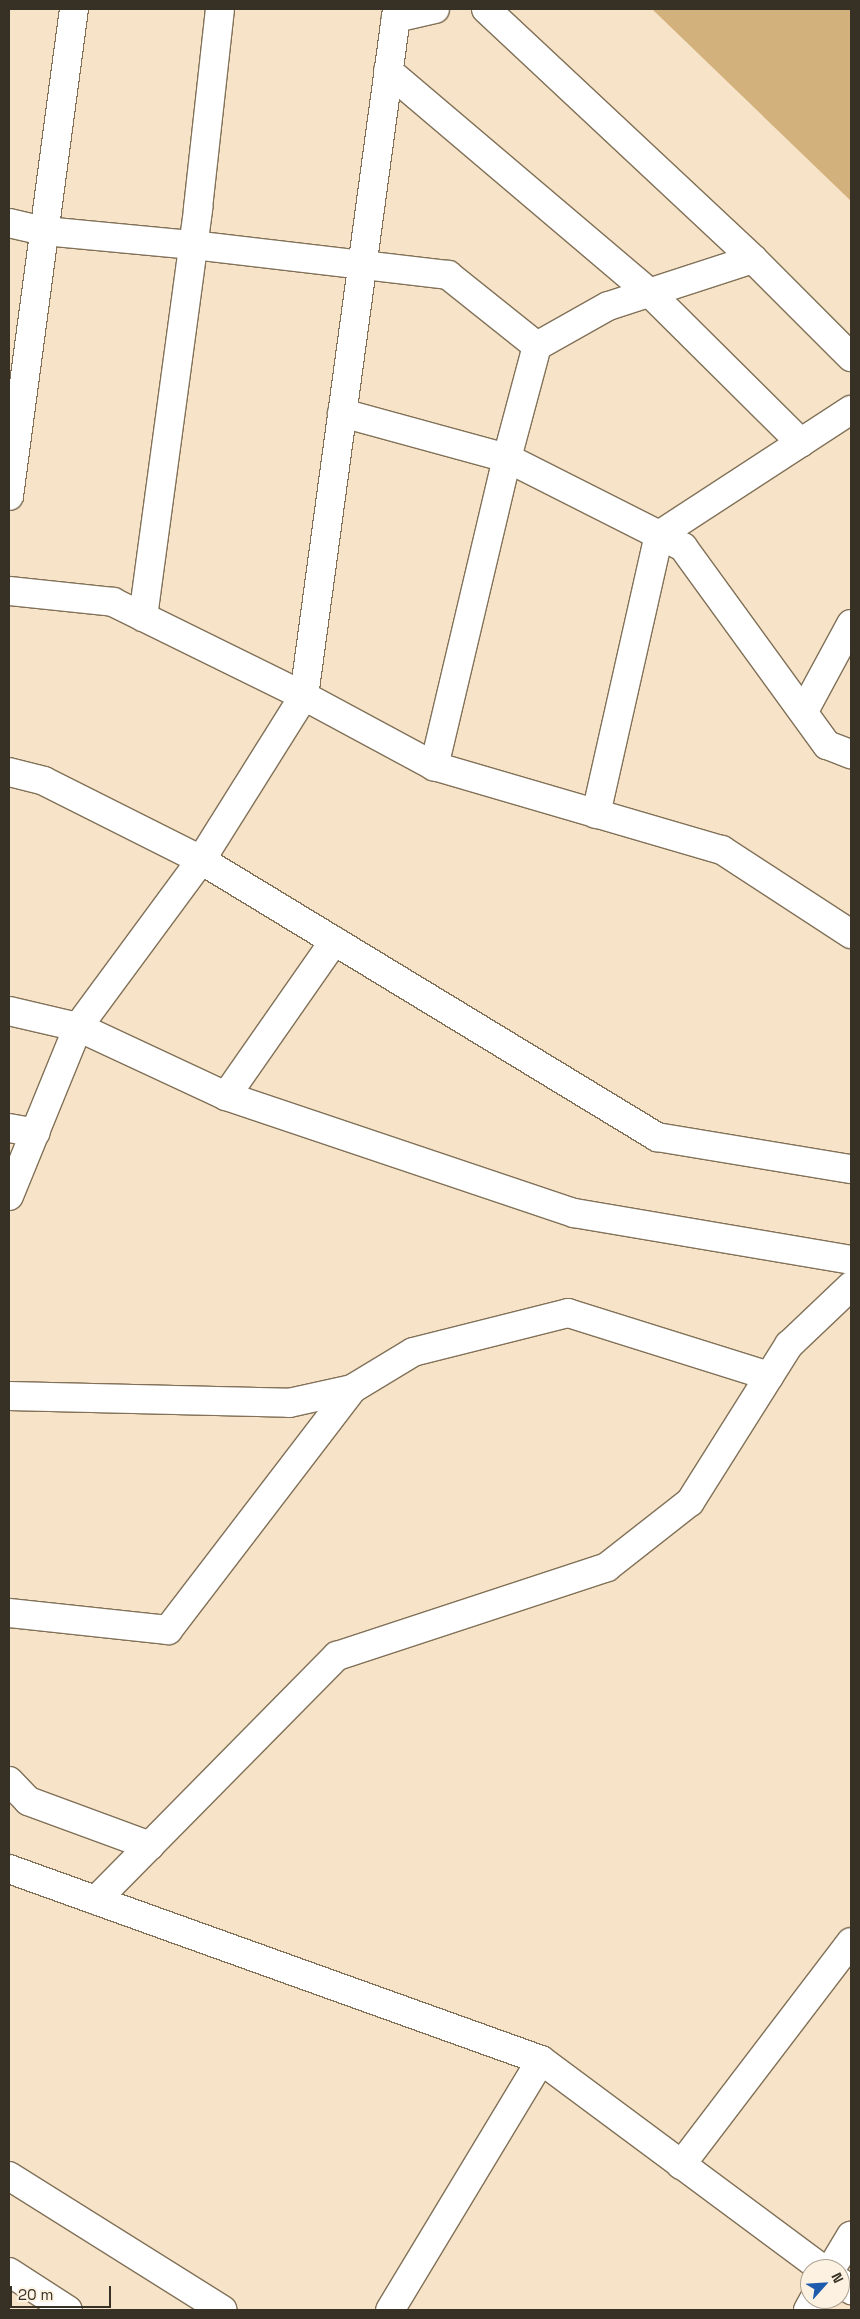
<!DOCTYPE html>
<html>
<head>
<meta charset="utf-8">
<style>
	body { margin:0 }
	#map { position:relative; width:860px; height:2319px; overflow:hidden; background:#f6e3c8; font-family:"Space Grotesk",sans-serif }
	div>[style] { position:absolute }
	.green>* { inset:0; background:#d3b17c }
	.roads { filter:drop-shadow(1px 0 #817158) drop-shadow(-1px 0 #817158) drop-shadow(0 1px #817158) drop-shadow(0 -1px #817158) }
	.street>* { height:28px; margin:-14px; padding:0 14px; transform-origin:14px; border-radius:14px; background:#fff }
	span { translate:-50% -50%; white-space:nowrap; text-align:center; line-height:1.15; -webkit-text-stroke:4px #fdf2e1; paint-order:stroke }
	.frame { position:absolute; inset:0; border:10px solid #373025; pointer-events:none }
	.north { position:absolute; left:800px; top:2259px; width:50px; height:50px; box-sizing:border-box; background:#fdf2e1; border:1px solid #aea496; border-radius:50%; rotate:64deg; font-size:14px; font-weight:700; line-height:20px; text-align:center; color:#373025 }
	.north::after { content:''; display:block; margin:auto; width:18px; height:22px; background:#1f5bac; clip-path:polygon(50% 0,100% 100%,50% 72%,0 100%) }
	.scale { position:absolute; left:10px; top:2286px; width:101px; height:22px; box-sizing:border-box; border:2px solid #373025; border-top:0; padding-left:6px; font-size:15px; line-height:18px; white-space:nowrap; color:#373025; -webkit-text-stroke:4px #fdf2e1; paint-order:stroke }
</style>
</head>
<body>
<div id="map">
	<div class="green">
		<i style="clip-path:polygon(652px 9px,851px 9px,851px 201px)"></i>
	</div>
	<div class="roads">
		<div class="street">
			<i style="left:486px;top:9px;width:366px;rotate:43.1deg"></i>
			<i style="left:753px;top:259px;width:152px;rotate:162deg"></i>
			<i style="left:608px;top:306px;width:81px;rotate:150.6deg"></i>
			<i style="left:537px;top:346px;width:116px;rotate:105deg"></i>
			<i style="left:507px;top:458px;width:317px;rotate:103.3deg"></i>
			<i style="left:434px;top:766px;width:300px;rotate:16.3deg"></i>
			<i style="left:722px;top:850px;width:154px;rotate:33.1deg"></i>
			<i style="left:396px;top:18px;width:40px;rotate:-13deg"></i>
			<i style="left:388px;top:71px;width:342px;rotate:40.3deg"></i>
			<i style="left:649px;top:292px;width:214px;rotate:44.8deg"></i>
			<i style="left:9px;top:223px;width:36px;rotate:13deg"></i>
			<i style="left:44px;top:231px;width:150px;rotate:5.4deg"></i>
			<i style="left:193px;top:245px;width:257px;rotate:6.7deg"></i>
			<i style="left:448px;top:275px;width:114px;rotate:38.6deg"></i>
			<i style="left:753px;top:259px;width:139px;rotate:45deg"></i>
			<i style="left:342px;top:413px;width:171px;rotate:15.3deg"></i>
			<i style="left:507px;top:458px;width:197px;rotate:26.8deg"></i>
			<i style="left:683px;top:547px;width:245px;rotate:54deg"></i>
			<i style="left:827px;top:745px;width:26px;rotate:21deg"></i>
			<i style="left:9px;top:496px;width:491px;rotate:-82.4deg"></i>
			<i style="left:9px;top:591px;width:105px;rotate:6deg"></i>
			<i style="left:113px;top:602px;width:213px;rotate:26.2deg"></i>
			<i style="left:304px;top:696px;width:148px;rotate:28.3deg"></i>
			<i style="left:143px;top:617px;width:413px;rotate:-82.3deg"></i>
			<i style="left:198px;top:208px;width:200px;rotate:-83.7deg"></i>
			<i style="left:804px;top:711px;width:99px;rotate:-61.6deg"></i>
			<i style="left:9px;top:772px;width:36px;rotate:14deg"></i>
			<i style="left:44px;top:781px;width:176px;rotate:26.7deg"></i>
			<i style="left:201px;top:860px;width:534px;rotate:31.28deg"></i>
			<i style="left:657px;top:1137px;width:197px;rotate:9.4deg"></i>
			<i style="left:596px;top:814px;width:286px;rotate:-77.3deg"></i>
			<i style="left:659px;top:535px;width:229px;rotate:-33.1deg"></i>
			<i style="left:9px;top:1011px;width:71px;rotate:13.1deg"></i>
			<i style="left:78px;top:1027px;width:163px;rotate:25deg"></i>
			<i style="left:226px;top:1096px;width:367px;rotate:18.6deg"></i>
			<i style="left:574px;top:1213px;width:281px;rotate:9.6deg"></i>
			<i style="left:226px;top:1096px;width:189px;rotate:-55.1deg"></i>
			<i style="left:9px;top:1128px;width:27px;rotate:10deg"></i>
			<i style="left:9px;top:1196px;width:183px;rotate:-67.8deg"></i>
			<i style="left:78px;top:1027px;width:207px;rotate:-53.6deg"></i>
			<i style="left:201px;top:860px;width:194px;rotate:-57.9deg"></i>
			<i style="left:304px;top:696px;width:693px;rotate:-82.29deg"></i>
			<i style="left:9px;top:1396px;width:280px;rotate:1.4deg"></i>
			<i style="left:289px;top:1403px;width:65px;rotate:-12.5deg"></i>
			<i style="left:352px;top:1389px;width:71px;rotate:-31.2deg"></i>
			<i style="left:413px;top:1352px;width:160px;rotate:-14.1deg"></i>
			<i style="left:568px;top:1313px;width:211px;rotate:17.4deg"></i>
			<i style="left:9px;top:1613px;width:160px;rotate:6.1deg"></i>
			<i style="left:168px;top:1630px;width:303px;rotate:-52.6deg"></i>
			<i style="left:9px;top:1781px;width:28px;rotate:46deg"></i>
			<i style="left:28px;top:1801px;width:130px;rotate:20.2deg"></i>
			<i style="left:9px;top:1869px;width:565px;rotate:19.75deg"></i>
			<i style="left:541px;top:2060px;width:292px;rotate:121.1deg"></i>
			<i style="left:96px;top:1900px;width:343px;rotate:-45.4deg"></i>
			<i style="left:337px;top:1656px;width:284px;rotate:-18.2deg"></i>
			<i style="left:607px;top:1567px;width:105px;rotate:-38.1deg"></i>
			<i style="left:690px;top:1502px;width:186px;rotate:-57.8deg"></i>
			<i style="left:789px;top:1345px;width:86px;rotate:-43.6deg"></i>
			<i style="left:541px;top:2060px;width:350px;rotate:36.6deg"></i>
			<i style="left:681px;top:2165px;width:280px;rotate:-52.7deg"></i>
			<i style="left:9px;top:2176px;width:252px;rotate:32.1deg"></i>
			<i style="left:831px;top:2269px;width:39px;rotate:-59deg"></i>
			<i style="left:9px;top:2272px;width:70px;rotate:32.8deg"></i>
			<i style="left:840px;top:2282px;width:14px;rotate:36deg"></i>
			<i style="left:808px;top:2310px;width:13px;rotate:-61deg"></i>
		</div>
	</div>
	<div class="frame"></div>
	<div class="north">N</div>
	<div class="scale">20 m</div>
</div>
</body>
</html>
